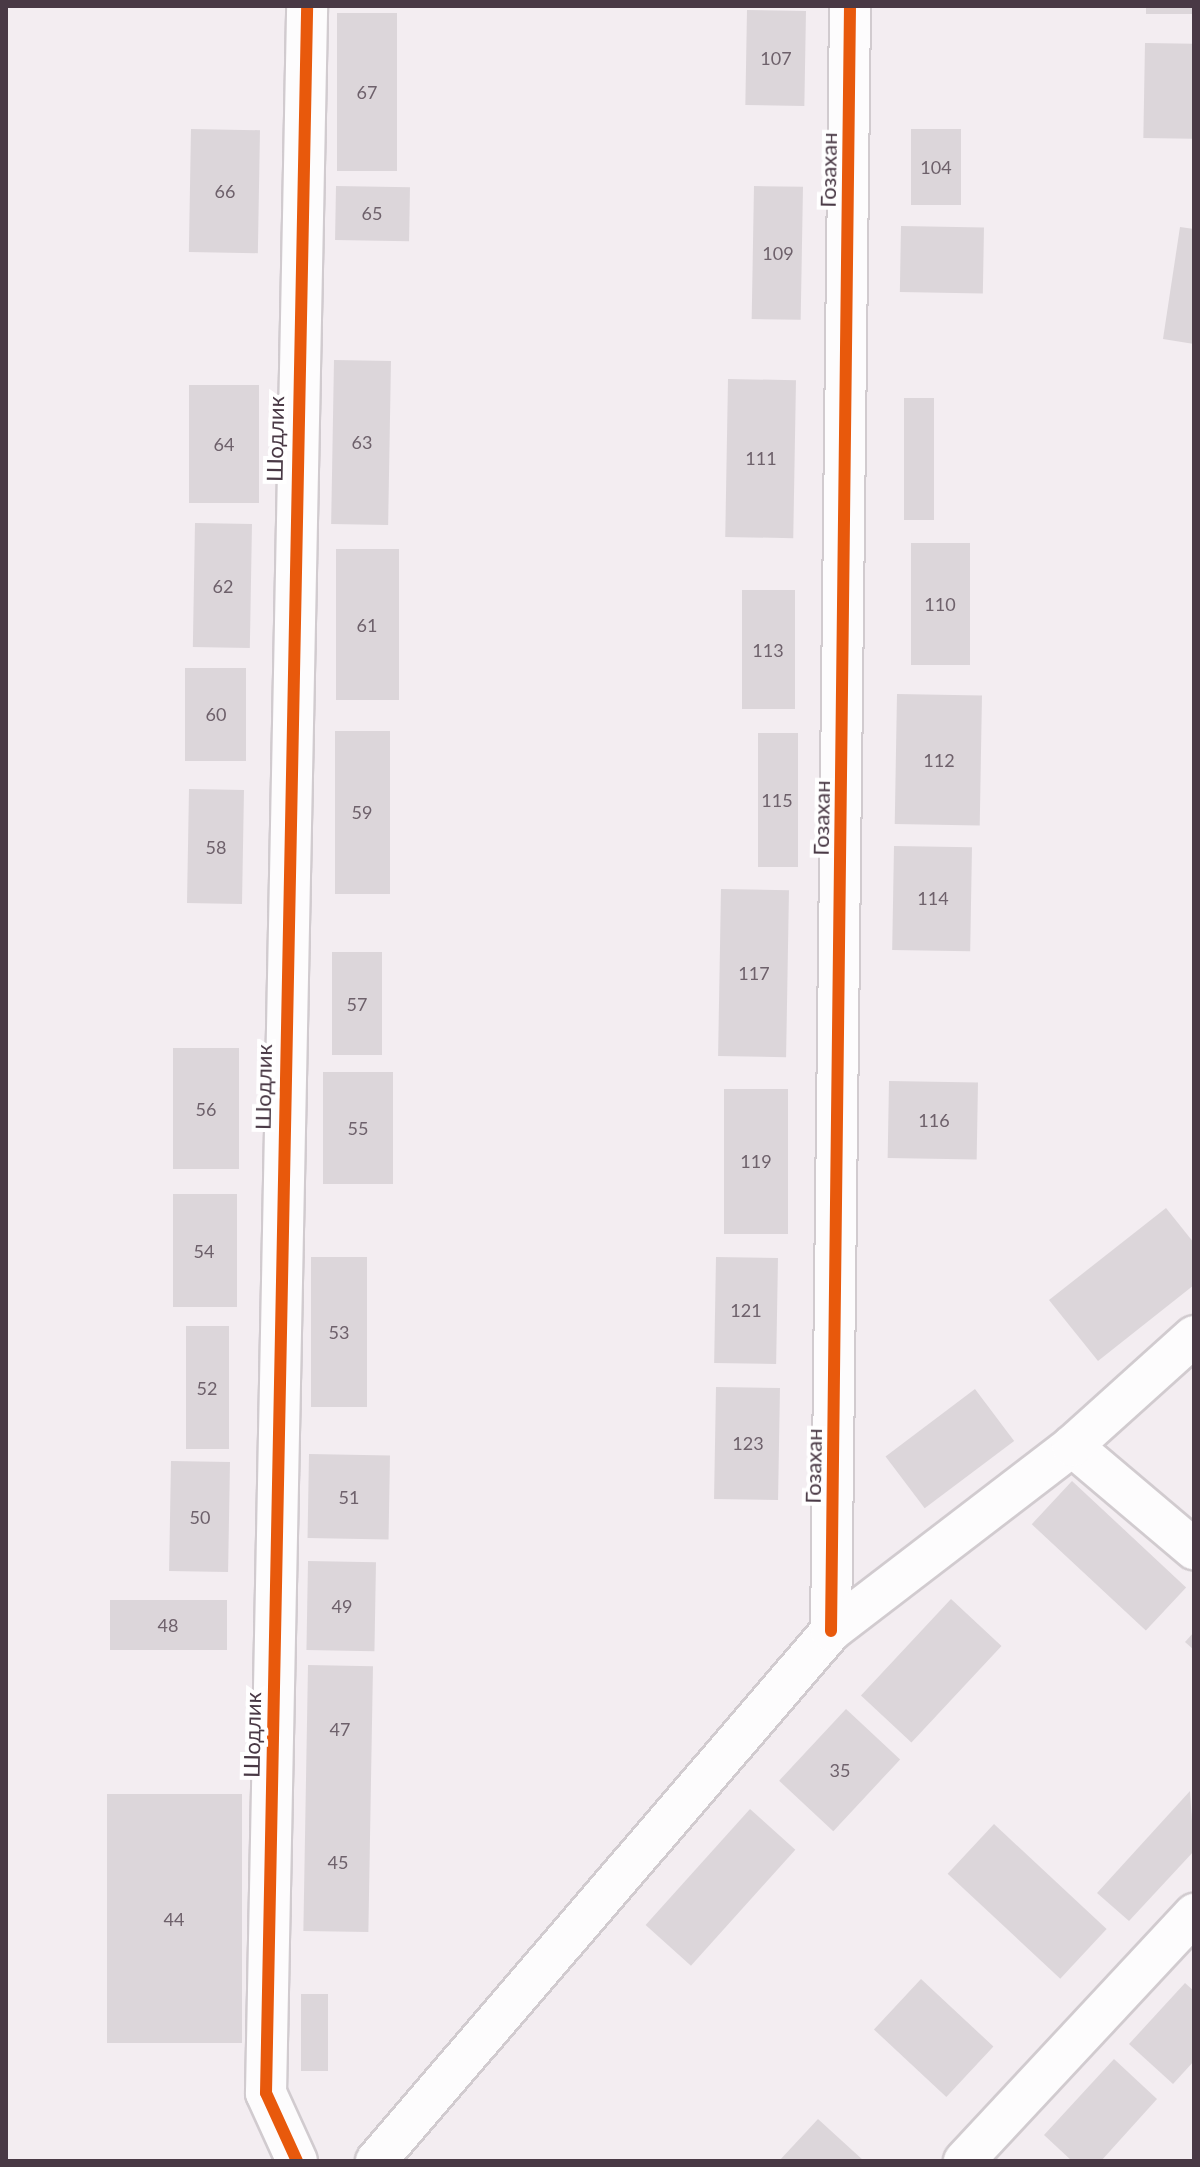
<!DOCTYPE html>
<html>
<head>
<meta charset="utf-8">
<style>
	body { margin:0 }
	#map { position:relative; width:1200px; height:2167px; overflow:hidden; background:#f3edf1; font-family:Lato,sans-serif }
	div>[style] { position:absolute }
	.building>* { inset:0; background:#dcd6da; transform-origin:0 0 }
	.roads { filter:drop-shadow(2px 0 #d1cbcf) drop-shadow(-2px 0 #d1cbcf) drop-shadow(0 2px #d1cbcf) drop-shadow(0 -2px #d1cbcf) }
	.street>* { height:40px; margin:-20px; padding:0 20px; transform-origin:20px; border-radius:20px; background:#fdfcfd }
	.cycleway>* { height:12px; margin:-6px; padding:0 6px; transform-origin:6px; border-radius:6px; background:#e8590c }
	span { translate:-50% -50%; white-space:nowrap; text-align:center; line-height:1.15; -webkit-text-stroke:8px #fff; paint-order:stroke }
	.number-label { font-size:18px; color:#6e616b }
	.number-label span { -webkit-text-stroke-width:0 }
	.street-label { font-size:22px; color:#493945 }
	.frame { position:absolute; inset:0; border:8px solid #493945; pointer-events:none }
</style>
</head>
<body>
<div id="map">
	<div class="building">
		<i style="left:1146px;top:6px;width:48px;height:8px"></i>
		<i style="left:747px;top:10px;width:59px;height:95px;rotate:1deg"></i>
		<i style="left:337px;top:13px;width:60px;height:158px"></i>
		<i style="left:1145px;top:43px;width:49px;height:95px;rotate:1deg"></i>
		<i style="left:191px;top:129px;width:69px;height:123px;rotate:1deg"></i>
		<i style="left:911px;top:129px;width:50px;height:76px"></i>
		<i style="left:336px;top:186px;width:74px;height:54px;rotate:1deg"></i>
		<i style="left:754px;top:186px;width:49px;height:133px;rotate:1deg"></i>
		<i style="left:901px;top:226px;width:83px;height:66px;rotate:1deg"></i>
		<i style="clip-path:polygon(1180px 227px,1194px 229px,1194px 344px,1163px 339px)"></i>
		<i style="left:334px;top:360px;width:57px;height:164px;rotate:1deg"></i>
		<i style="left:728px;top:379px;width:68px;height:158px;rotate:1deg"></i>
		<i style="left:189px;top:385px;width:70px;height:118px"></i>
		<i style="left:904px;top:398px;width:30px;height:122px"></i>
		<i style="left:195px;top:523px;width:57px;height:124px;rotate:1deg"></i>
		<i style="left:911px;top:543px;width:59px;height:122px"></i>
		<i style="left:336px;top:549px;width:63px;height:151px"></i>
		<i style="left:742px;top:590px;width:53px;height:119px"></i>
		<i style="left:185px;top:668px;width:61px;height:93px"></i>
		<i style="left:897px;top:694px;width:85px;height:130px;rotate:1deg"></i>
		<i style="left:335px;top:731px;width:55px;height:163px"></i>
		<i style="left:758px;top:733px;width:40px;height:134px"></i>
		<i style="left:189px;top:789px;width:55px;height:114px;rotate:1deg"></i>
		<i style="left:894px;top:846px;width:78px;height:104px;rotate:1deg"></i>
		<i style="left:721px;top:889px;width:68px;height:167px;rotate:1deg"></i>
		<i style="left:332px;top:952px;width:50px;height:103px"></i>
		<i style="left:173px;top:1048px;width:66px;height:121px"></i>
		<i style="left:323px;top:1072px;width:70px;height:112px"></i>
		<i style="left:889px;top:1081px;width:89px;height:77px;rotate:1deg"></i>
		<i style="left:724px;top:1089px;width:64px;height:145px"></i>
		<i style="left:173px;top:1194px;width:64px;height:113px"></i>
		<i style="clip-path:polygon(1166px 1208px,1194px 1243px,1194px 1285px,1098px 1361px,1049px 1300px)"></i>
		<i style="left:311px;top:1257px;width:56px;height:150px"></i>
		<i style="left:716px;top:1257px;width:62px;height:106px;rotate:1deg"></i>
		<i style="left:186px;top:1326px;width:43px;height:123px"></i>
		<i style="left:716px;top:1387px;width:64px;height:112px;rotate:1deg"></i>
		<i style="left:975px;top:1389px;width:65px;height:112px;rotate:53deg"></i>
		<i style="left:309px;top:1454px;width:81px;height:84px;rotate:1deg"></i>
		<i style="left:171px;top:1461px;width:59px;height:110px;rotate:1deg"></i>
		<i style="left:1072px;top:1481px;width:156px;height:59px;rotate:43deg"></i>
		<i style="left:308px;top:1561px;width:68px;height:89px;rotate:1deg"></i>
		<i style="left:951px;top:1599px;width:69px;height:132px;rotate:43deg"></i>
		<i style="left:110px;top:1600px;width:117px;height:50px"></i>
		<i style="clip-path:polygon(1194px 1632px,1194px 1650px,1185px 1642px)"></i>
		<i style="left:308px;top:1665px;width:65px;height:266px;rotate:1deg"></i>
		<i style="left:846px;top:1709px;width:74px;height:98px;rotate:43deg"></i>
		<i style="clip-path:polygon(1190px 1791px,1194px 1851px,1129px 1921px,1097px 1893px)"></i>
		<i style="left:107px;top:1794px;width:135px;height:249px"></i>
		<i style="left:750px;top:1809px;width:61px;height:156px;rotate:42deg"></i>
		<i style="left:994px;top:1824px;width:154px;height:68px;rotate:43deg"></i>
		<i style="left:921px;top:1979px;width:99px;height:69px;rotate:43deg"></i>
		<i style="clip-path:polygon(1185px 1983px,1194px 1991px,1194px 2061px,1173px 2084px,1129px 2044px)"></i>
		<i style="left:301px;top:1994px;width:27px;height:77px"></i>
		<i style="clip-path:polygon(1114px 2059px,1157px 2099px,1101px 2161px,1072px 2161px,1044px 2135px)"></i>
		<i style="clip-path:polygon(818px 2119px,864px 2161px,779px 2161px)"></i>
	</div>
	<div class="roads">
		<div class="street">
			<i style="left:1072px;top:1446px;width:160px;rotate:40.2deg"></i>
			<i style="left:831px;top:1631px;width:1625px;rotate:-89.33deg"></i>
			<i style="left:297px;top:2161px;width:75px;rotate:-114.5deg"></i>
			<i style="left:266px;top:2093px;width:2087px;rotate:-88.87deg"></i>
			<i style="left:376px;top:2161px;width:699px;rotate:-49.35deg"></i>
			<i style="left:831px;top:1631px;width:304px;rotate:-37.5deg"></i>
			<i style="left:1072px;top:1446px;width:164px;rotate:-42deg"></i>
			<i style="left:964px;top:2161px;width:338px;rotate:-47deg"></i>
		</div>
	</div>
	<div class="cycleway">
		<i style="left:831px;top:1631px;width:1625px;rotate:-89.33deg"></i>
		<i style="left:297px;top:2161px;width:75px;rotate:-114.5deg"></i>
		<i style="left:266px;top:2093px;width:2087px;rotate:-88.87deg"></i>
	</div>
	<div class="number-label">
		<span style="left:776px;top:58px">107</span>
		<span style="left:367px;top:92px">67</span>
		<span style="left:936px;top:167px">104</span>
		<span style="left:225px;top:191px">66</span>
		<span style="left:372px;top:213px">65</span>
		<span style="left:778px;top:253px">109</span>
		<span style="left:362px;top:442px">63</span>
		<span style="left:224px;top:444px">64</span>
		<span style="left:761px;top:458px">111</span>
		<span style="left:223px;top:586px">62</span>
		<span style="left:940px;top:604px">110</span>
		<span style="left:367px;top:625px">61</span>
		<span style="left:768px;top:650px">113</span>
		<span style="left:216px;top:714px">60</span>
		<span style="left:939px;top:760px">112</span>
		<span style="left:777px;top:800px">115</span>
		<span style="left:362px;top:812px">59</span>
		<span style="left:216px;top:847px">58</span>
		<span style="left:933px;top:898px">114</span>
		<span style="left:754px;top:973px">117</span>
		<span style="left:357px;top:1004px">57</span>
		<span style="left:206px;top:1109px">56</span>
		<span style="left:934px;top:1120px">116</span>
		<span style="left:358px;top:1128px">55</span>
		<span style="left:756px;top:1161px">119</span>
		<span style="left:204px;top:1251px">54</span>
		<span style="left:746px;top:1310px">121</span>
		<span style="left:339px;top:1332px">53</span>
		<span style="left:207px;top:1388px">52</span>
		<span style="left:748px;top:1443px">123</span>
		<span style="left:349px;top:1497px">51</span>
		<span style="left:200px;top:1517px">50</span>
		<span style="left:342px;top:1606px">49</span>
		<span style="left:168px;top:1625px">48</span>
		<span style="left:340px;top:1729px">47</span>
		<span style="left:840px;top:1770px">35</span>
		<span style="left:338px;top:1862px">45</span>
		<span style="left:174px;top:1919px">44</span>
	</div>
	<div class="street-label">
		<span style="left:828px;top:170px;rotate:-89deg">Гозахан</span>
		<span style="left:275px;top:439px;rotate:-89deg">Шодлик</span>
		<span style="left:821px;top:818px;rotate:-89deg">Гозахан</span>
		<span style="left:263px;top:1087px;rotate:-89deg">Шодлик</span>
		<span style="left:813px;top:1466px;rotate:-89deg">Гозахан</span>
		<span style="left:252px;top:1735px;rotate:-89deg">Шодлик</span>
	</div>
	<div class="frame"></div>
</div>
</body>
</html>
